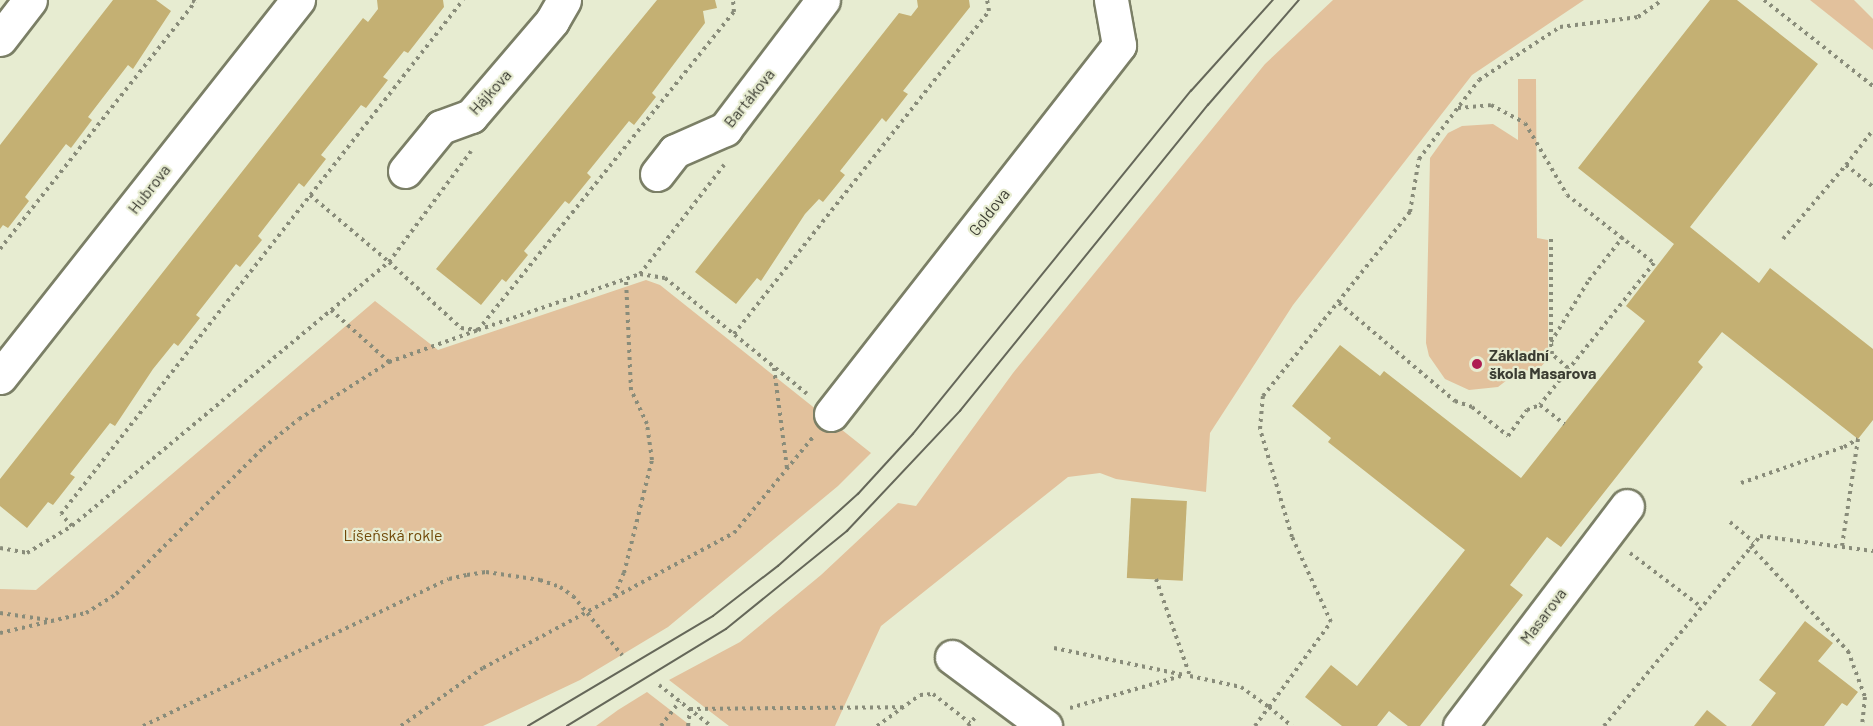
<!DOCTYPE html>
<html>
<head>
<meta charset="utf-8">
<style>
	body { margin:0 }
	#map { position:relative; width:1873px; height:726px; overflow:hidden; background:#e7ecd1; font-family:Barlow,sans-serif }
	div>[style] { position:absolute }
	.green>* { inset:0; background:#e2c19c }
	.building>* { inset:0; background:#c4b073; transform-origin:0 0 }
	.path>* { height:4px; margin-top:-2px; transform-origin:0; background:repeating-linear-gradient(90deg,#898c7a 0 3px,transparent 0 7.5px) }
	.roads { filter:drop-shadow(2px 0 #7b7f66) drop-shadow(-2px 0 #7b7f66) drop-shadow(0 2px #7b7f66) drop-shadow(0 -2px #7b7f66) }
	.minor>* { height:33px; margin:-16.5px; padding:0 16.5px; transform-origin:16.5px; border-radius:16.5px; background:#fff }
	.tram>* { height:1.5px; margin:-0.75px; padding:0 0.75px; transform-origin:0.75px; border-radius:0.75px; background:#656759 }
	.dots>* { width:16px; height:16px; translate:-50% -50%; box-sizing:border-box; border:3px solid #e7ecd1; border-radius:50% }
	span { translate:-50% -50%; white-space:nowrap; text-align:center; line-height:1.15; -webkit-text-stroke:4.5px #e7ecd1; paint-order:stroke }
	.street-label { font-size:16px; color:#3b3c32 }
	.poi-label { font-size:16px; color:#3b3c32; font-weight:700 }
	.left { translate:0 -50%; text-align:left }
	.park-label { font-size:16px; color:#704807 }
</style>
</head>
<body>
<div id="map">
	<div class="green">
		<i style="clip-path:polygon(1333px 0,1584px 0,1472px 75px,1293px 305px,1210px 433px,1206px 492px,1116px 479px,1100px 473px,1068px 477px,881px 626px,835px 726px,729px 726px,669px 680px,740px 642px,821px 575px,898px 503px,916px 506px,1013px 373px,1265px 64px)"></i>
		<i style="clip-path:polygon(1810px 0,1854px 0,1873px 19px,1873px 50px)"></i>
		<i style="clip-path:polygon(1518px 79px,1536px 79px,1537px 238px,1548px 240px,1548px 359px,1537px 371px,1520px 370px,1498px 387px,1469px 390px,1445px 379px,1429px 356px,1426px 343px,1430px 158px,1448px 133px,1462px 126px,1493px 124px,1518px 140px)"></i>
		<i style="clip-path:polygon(646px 280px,660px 285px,871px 453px,838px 486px,668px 627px,580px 680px,483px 726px,0 726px,0 589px,36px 590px,375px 301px,438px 350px)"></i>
		<i style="clip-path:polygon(647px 692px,691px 726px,596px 726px,618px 710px)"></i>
	</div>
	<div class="building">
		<i style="clip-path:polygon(113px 0,156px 0,171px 11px,133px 69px,128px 65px,88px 117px,92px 120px,71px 148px,66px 144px,25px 197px,29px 201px,8px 228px,3px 225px,0 229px,0 145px)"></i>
		<i style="clip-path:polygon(377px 0,443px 0,444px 7px,408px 53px,404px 51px,383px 77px,388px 80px,366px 108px,361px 105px,321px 155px,326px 159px,304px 187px,299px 183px,258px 236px,262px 240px,240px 267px,236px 264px,196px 315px,200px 318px,178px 346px,174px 343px,153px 369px,115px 426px,110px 423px,70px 474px,75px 477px,53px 505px,48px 502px,27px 528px,0 506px,0 479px,363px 18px,368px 22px,378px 9px)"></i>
		<i style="clip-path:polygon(657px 0,715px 0,717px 8px,703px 11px,705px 23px,652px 93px,656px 97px,634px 125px,629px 121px,587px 173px,591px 177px,569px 204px,565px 201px,524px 251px,528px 255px,506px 282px,502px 279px,481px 305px,436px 269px)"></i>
		<i style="clip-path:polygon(917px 0,969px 0,970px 7px,903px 91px,908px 94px,886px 122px,882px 118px,840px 171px,845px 175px,823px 202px,819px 199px,805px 214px,761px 281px,757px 278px,736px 304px,695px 272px,899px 13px,911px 16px,918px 7px)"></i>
		<i style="clip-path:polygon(1710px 0,1737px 0,1818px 64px,1690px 227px,1759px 283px,1770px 268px,1873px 349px,1873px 420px,1858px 439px,1722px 332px,1698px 362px,1703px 367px,1561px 547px,1547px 537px,1510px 585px,1523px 595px,1420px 726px,1408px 726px,1389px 711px,1377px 726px,1342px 726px,1305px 697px,1331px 665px,1357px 686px,1465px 550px,1328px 442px,1331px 438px,1292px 406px,1340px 345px,1380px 376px,1384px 371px,1521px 478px,1645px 321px,1626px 306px,1674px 244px,1578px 168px)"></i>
		<i style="left:1131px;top:498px;width:56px;height:80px;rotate:3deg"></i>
		<i style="clip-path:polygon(1805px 621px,1833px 643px,1818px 661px,1858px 692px,1847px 706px,1842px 703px,1824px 726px,1751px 726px,1776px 693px,1759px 680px)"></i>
		<i style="clip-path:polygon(1707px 710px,1727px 726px,1694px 726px)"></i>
	</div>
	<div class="path">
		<i style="left:1764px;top:0;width:139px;rotate:38.3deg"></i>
		<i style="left:1458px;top:108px;width:33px;rotate:-5deg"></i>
		<i style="left:1491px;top:105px;width:38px;rotate:28deg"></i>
		<i style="left:1525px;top:123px;width:83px;rotate:59.7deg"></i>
		<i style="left:1567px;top:195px;width:110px;rotate:38deg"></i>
		<i style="left:1654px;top:263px;width:182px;rotate:128.8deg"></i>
		<i style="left:1540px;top:405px;width:31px;rotate:38deg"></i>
		<i style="left:1846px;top:165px;width:44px;rotate:-52.4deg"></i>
		<i style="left:310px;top:195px;width:104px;rotate:40.3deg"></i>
		<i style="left:389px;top:262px;width:138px;rotate:-53.5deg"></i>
		<i style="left:1551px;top:239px;width:103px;rotate:90deg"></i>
		<i style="left:1783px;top:239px;width:97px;rotate:-49.6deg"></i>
		<i style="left:1846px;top:165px;width:35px;rotate:39deg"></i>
		<i style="left:0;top:249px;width:315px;rotate:-51.7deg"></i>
		<i style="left:195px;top:2px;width:4px;rotate:-146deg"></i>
		<i style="left:640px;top:274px;width:138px;rotate:-52.4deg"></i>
		<i style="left:1339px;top:303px;width:152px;rotate:40.2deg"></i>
		<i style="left:1455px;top:401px;width:18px;rotate:19deg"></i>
		<i style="left:1472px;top:407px;width:46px;rotate:38.9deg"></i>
		<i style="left:1508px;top:436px;width:32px;rotate:-54deg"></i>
		<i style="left:1527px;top:410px;width:14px;rotate:-21deg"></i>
		<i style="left:331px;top:310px;width:78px;rotate:41.9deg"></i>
		<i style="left:734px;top:334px;width:412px;rotate:-51.7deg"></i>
		<i style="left:989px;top:11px;width:11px;rotate:-100deg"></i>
		<i style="left:774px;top:368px;width:101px;rotate:82.6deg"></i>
		<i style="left:1568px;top:368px;width:21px;rotate:-139deg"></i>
		<i style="left:1552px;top:354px;width:12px;rotate:-95deg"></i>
		<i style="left:1551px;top:342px;width:73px;rotate:-58.5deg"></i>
		<i style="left:1589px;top:280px;width:55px;rotate:-51.7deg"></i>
		<i style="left:1741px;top:483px;width:109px;rotate:-19.3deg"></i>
		<i style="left:1844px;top:447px;width:16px;rotate:-30deg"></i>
		<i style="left:1858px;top:439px;width:108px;rotate:98.5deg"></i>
		<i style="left:1730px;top:522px;width:31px;rotate:40deg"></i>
		<i style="left:72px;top:526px;width:16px;rotate:-133deg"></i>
		<i style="left:61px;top:514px;width:653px;rotate:-51.97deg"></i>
		<i style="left:1750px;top:546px;width:144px;rotate:47deg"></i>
		<i style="left:1848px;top:651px;width:49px;rotate:69.7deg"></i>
		<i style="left:1865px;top:697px;width:29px;rotate:96deg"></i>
		<i style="left:0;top:548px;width:27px;rotate:10deg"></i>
		<i style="left:27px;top:553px;width:52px;rotate:-31deg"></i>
		<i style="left:72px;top:526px;width:413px;rotate:-39.8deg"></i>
		<i style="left:389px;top:262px;width:98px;rotate:42.5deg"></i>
		<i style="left:461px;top:328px;width:17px;rotate:7deg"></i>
		<i style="left:478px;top:330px;width:171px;rotate:-19.1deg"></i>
		<i style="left:640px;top:274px;width:25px;rotate:9deg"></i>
		<i style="left:665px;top:278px;width:183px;rotate:39.2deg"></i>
		<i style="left:1630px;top:553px;width:88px;rotate:37.1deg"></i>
		<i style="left:1156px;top:579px;width:103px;rotate:70.7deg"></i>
		<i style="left:1190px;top:676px;width:52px;rotate:12.2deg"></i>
		<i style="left:1241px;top:687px;width:34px;rotate:36deg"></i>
		<i style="left:1269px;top:707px;width:105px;rotate:-53.9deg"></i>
		<i style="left:1331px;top:622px;width:94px;rotate:-114.6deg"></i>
		<i style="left:1292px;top:537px;width:113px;rotate:-106.5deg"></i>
		<i style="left:1260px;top:429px;width:33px;rotate:-85deg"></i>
		<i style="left:1263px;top:396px;width:236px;rotate:-51.4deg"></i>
		<i style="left:1410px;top:212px;width:54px;rotate:-80.4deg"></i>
		<i style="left:1419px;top:159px;width:99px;rotate:-52.8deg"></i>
		<i style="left:1479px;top:80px;width:97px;rotate:-33.2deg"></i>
		<i style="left:1560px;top:27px;width:79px;rotate:-7.3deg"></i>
		<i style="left:1638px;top:17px;width:29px;rotate:-35deg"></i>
		<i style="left:614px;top:596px;width:25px;rotate:-67deg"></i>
		<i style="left:624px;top:573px;width:116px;rotate:-76.1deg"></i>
		<i style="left:652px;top:460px;width:36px;rotate:-98deg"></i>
		<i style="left:647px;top:424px;width:38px;rotate:-115deg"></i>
		<i style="left:631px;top:390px;width:111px;rotate:-92.6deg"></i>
		<i style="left:0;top:613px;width:49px;rotate:8.1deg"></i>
		<i style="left:0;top:633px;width:88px;rotate:-13.1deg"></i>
		<i style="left:86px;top:613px;width:36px;rotate:-32deg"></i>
		<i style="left:116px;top:594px;width:207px;rotate:-44.8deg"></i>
		<i style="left:263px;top:448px;width:46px;rotate:-38.9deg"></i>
		<i style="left:299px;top:419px;width:107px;rotate:-32.3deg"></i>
		<i style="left:389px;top:362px;width:95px;rotate:-19.8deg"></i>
		<i style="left:478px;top:330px;width:408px;rotate:-51.2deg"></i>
		<i style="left:734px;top:12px;width:12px;rotate:-95deg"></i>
		<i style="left:1054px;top:648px;width:133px;rotate:11.7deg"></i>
		<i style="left:659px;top:685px;width:66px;rotate:38.3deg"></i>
		<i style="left:1070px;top:708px;width:119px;rotate:-16.1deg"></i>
		<i style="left:143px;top:726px;width:339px;rotate:-25.7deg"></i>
		<i style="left:449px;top:579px;width:18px;rotate:-13deg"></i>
		<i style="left:467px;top:575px;width:19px;rotate:-9deg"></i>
		<i style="left:486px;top:572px;width:55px;rotate:8.4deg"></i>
		<i style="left:540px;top:580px;width:21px;rotate:19deg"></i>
		<i style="left:560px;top:587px;width:16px;rotate:35deg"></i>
		<i style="left:573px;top:596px;width:77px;rotate:50.3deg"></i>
		<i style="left:401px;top:726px;width:100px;rotate:-35.3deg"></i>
		<i style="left:483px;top:668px;width:285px;rotate:-28.3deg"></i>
		<i style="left:734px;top:533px;width:124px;rotate:-50.5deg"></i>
		<i style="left:661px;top:726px;width:31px;rotate:-53deg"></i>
		<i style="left:688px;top:726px;width:17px;rotate:-83deg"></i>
		<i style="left:690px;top:709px;width:214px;rotate:-0.5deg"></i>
		<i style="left:877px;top:726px;width:53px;rotate:-35.8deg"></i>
		<i style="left:920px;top:695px;width:13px;rotate:-4deg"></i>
		<i style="left:933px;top:694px;width:47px;rotate:38.1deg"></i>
		<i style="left:968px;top:726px;width:13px;rotate:-51deg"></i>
		<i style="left:1255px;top:726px;width:24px;rotate:-54deg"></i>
		<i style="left:1269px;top:707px;width:30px;rotate:40deg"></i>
		<i style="left:1604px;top:726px;width:246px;rotate:-50.6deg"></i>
		<i style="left:1760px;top:536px;width:114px;rotate:7.6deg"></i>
	</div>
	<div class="roads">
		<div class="minor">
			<i style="left:0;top:39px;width:49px;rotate:-52.4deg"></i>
			<i style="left:405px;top:171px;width:57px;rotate:-50.7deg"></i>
			<i style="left:441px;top:127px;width:32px;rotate:-20deg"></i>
			<i style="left:471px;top:116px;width:125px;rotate:-49.5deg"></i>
			<i style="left:552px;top:21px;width:24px;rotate:-60deg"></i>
			<i style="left:657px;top:174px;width:29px;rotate:-52deg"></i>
			<i style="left:675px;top:151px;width:55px;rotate:-23.7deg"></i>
			<i style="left:725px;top:129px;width:162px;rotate:-52.8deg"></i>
			<i style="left:0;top:377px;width:481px;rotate:-51.7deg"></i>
			<i style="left:831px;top:414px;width:468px;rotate:-52deg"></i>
			<i style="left:1119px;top:45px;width:46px;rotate:-100.1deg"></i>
			<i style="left:952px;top:657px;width:116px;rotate:36.6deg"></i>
			<i style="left:1460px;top:726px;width:276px;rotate:-52.8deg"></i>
		</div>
	</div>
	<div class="tram">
		<i style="left:528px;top:726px;width:215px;rotate:-30.7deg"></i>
		<i style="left:713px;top:616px;width:82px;rotate:-37.6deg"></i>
		<i style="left:778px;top:566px;width:108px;rotate:-42deg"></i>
		<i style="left:858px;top:494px;width:81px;rotate:-47.5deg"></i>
		<i style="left:913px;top:434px;width:442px;rotate:-51deg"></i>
		<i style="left:1191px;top:91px;width:122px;rotate:-48deg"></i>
		<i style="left:567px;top:726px;width:186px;rotate:-31.4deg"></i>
		<i style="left:726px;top:629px;width:156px;rotate:-39deg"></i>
		<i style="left:847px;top:531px;width:165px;rotate:-46.7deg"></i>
		<i style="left:960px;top:411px;width:394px;rotate:-51deg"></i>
		<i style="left:1208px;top:105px;width:139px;rotate:-49.1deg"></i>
	</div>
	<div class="dots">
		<i style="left:1477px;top:364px;background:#ae1e52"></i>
	</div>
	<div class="street-label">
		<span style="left:490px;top:92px;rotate:-48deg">Hájkova</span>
		<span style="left:749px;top:98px;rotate:-51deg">Bartákova</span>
		<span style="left:149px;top:189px;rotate:-52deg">Hubrova</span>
		<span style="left:989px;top:212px;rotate:-52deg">Goldova</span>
		<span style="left:1543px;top:616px;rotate:-53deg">Masarova</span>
	</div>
	<div class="poi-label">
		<span class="left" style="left:1489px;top:364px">Základní<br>škola Masarova</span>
	</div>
	<div class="park-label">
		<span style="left:393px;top:535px">Líšeňská rokle</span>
	</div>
</div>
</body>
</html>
